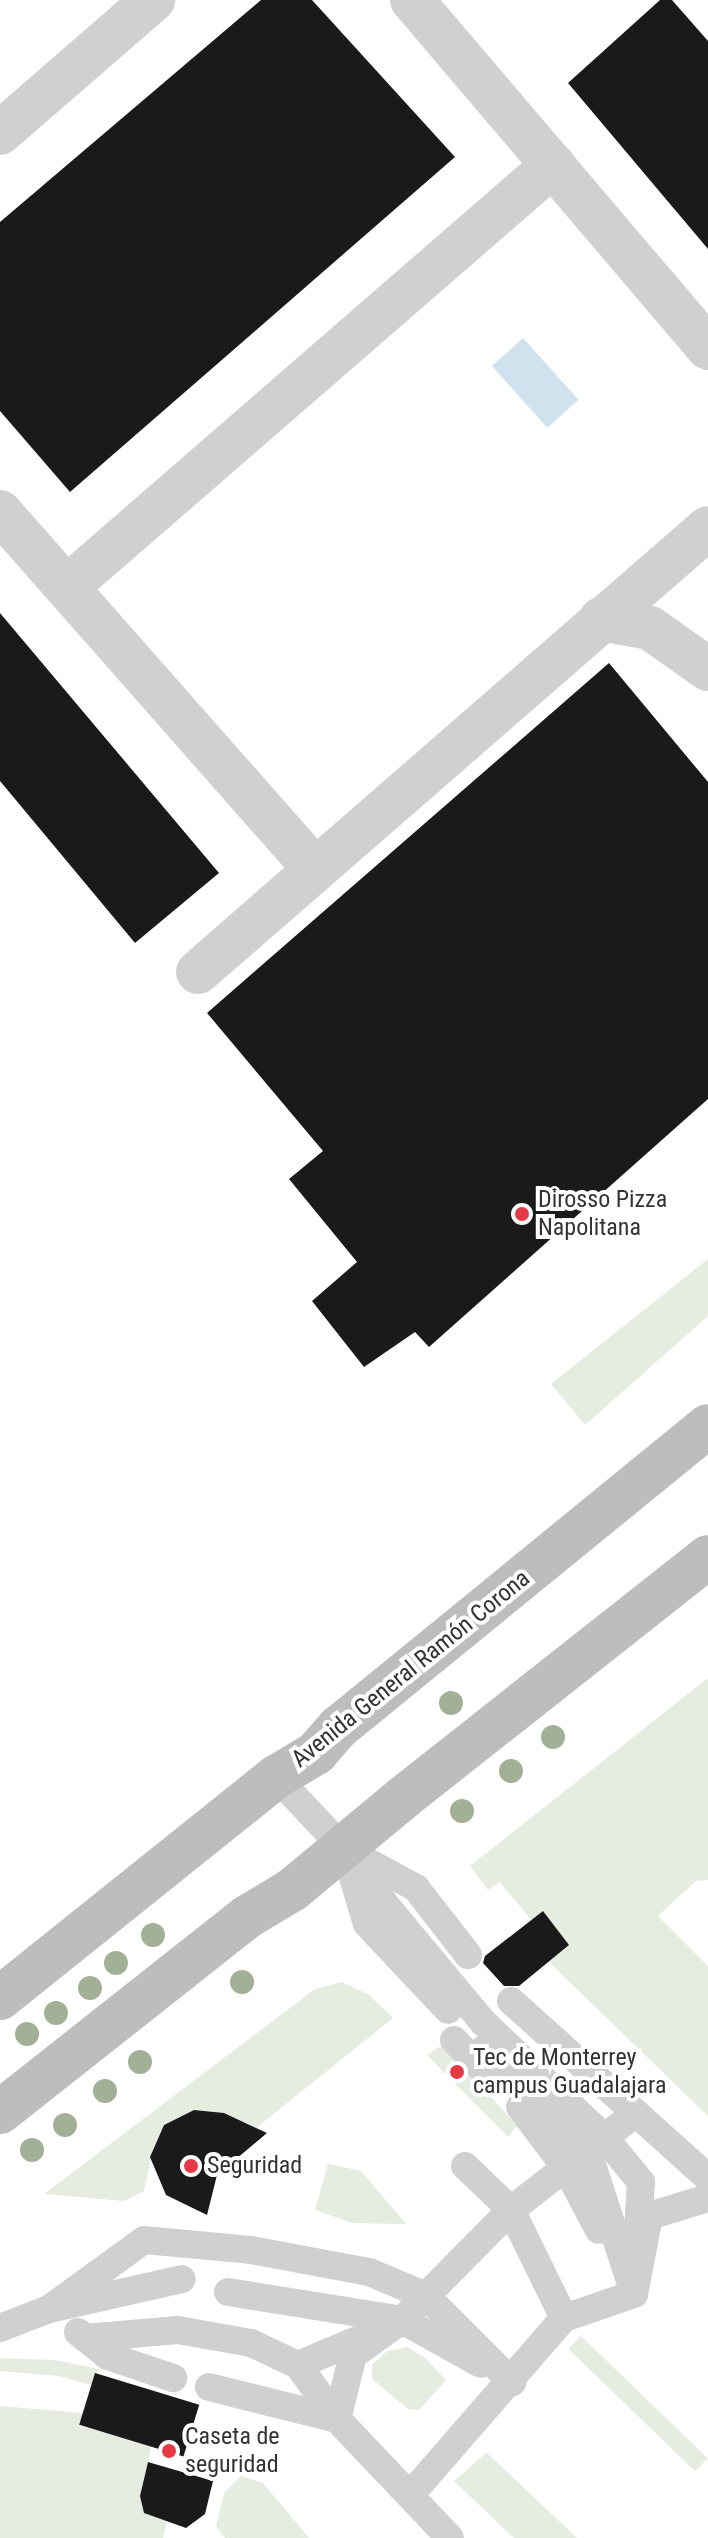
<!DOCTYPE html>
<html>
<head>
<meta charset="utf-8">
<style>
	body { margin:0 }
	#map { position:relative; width:708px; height:2538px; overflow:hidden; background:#fff; font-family:"Roboto Condensed",sans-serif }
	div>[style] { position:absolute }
	.green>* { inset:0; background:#e6ecdf; transform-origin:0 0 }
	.water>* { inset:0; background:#cfe2ee; transform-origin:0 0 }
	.building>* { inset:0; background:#1a1a1a; transform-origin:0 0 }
	.lane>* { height:28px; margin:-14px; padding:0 14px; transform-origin:14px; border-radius:14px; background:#d0d0d0 }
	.street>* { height:44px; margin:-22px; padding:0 22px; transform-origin:22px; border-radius:22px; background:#d0d0d0 }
	.secondary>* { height:44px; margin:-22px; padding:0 22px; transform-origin:22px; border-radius:22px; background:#bdbdbd }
	.trees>* { width:24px; height:24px; margin:-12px; border-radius:50%; background:#a2b095 }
	.dots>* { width:22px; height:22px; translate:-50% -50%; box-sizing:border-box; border:4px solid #fff; border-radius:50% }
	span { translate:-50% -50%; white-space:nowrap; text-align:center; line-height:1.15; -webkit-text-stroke:8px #fff; paint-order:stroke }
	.poi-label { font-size:24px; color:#333 }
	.left { translate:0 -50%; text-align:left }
	.street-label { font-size:24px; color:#333 }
</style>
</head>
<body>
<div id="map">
	<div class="green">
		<i style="clip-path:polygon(708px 1259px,708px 1316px,585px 1425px,551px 1384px)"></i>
		<i style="clip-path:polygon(708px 1678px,708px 1880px,696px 1881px,658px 1916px,708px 1966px,708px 2116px,549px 1962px,569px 1945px,543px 1911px,532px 1921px,500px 1882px,488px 1890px,470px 1866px)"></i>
		<i style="clip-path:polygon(342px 1982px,369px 1995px,393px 2018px,256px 2128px,224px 2113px,194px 2110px,164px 2125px,153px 2149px,144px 2191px,124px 2201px,44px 2194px,315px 1989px)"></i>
		<i style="clip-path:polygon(444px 2044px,517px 2126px,508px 2137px,427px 2055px)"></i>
		<i style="clip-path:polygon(328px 2164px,361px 2171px,406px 2224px,352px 2223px,315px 2210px)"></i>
		<i style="left:581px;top:2336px;width:176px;height:18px;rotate:44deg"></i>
		<i style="clip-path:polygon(407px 2347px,425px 2358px,446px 2380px,419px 2410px,408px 2409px,372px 2379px,372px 2365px,387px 2351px)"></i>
		<i style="clip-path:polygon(0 2358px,54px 2360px,99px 2369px,91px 2385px,58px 2376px,0 2371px)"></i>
		<i style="clip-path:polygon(0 2406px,83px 2413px,80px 2426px,152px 2444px,140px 2496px,144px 2513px,167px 2521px,163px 2538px,0 2538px)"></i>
		<i style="clip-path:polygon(486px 2453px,487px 2453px,577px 2538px,514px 2538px,454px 2481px)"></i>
		<i style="clip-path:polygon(241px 2476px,263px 2483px,309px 2538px,225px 2538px,216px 2526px,224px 2493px)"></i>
	</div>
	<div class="water">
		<i style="left:523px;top:338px;width:83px;height:42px;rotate:48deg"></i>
	</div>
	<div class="building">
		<i style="clip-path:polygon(261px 0,312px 0,455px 157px,70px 492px,0 411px,0 222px)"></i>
		<i style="clip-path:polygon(660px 0,672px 0,708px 41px,708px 249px,568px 83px)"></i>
		<i style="clip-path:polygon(0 613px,219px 873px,135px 943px,0 781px)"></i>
		<i style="clip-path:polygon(609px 663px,708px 782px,708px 1099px,429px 1347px,415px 1332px,364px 1367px,312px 1301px,357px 1262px,289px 1179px,323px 1151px,207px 1013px)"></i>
		<i style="clip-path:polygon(543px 1911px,569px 1945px,519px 1986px,504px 1986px,483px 1963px,485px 1956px)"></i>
		<i style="clip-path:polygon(194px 2110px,224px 2113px,267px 2133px,217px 2175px,207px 2215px,166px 2195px,150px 2157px,164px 2125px)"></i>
		<i style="left:95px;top:2373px;width:109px;height:54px;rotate:17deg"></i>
		<i style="clip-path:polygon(148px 2462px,213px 2481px,205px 2514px,186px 2528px,144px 2513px,140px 2496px)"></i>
	</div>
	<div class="lane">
		<i style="left:276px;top:1777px;width:99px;rotate:46.6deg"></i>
		<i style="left:344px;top:1849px;width:82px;rotate:28.4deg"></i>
		<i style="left:416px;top:1888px;width:85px;rotate:52.2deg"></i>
		<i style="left:344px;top:1849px;width:74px;rotate:53.3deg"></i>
		<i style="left:388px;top:1908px;width:148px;rotate:50.2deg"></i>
		<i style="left:483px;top:2022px;width:168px;rotate:43.6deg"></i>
		<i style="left:605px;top:2138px;width:57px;rotate:50.7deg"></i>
		<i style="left:641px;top:2182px;width:112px;rotate:93.6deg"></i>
		<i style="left:352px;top:1874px;width:52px;rotate:73.3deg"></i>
		<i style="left:367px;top:1924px;width:118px;rotate:46.7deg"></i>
		<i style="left:511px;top:2001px;width:265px;rotate:41.9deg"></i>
		<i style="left:454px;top:2040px;width:53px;rotate:45.8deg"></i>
		<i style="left:484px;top:2049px;width:146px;rotate:44.7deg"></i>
		<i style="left:588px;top:2152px;width:133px;rotate:72deg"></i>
		<i style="left:520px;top:2107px;width:76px;rotate:53deg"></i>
		<i style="left:566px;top:2168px;width:70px;rotate:62deg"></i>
		<i style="left:465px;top:2166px;width:64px;rotate:43.7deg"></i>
		<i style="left:511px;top:2210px;width:120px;rotate:63.9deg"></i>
		<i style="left:228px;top:2292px;width:176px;rotate:9.1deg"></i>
		<i style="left:402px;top:2320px;width:90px;rotate:29.1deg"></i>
		<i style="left:49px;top:2309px;width:117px;rotate:-36deg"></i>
		<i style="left:144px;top:2240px;width:107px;rotate:5.3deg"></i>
		<i style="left:251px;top:2250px;width:120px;rotate:10.6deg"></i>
		<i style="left:369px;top:2272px;width:62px;rotate:22.8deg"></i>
		<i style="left:426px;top:2296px;width:122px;rotate:45deg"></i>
		<i style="left:0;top:2328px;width:53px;rotate:-21.2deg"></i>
		<i style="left:49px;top:2309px;width:136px;rotate:-12.7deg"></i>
		<i style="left:78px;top:2332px;width:38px;rotate:39deg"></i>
		<i style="left:108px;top:2356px;width:69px;rotate:18.7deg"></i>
		<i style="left:85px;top:2338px;width:93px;rotate:-4.9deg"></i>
		<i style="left:178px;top:2330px;width:74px;rotate:10.1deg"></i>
		<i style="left:251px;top:2343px;width:52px;rotate:25.1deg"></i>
		<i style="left:298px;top:2365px;width:67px;rotate:54.2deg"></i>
		<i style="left:337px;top:2419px;width:164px;rotate:46.5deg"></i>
		<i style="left:298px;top:2365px;width:77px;rotate:-22.9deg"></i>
		<i style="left:209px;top:2387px;width:132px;rotate:14deg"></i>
		<i style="left:337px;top:2419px;width:66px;rotate:-76deg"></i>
		<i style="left:353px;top:2355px;width:60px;rotate:-35.5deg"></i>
		<i style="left:402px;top:2320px;width:155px;rotate:-45.3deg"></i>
		<i style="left:511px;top:2210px;width:158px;rotate:-37.8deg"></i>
		<i style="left:411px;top:2494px;width:233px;rotate:-49deg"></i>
		<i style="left:564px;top:2318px;width:74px;rotate:-18.9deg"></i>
		<i style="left:634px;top:2294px;width:79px;rotate:-79.1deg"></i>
		<i style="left:649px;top:2216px;width:62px;rotate:-17deg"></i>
	</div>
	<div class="street">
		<i style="left:412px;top:0;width:457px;rotate:49.6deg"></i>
		<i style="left:0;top:133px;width:203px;rotate:-41deg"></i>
		<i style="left:0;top:512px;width:476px;rotate:48.6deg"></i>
		<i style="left:67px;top:587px;width:644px;rotate:-40.97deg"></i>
		<i style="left:601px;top:619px;width:50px;rotate:10.4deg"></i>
		<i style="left:650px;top:628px;width:71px;rotate:35.3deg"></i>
		<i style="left:198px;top:972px;width:676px;rotate:-41.04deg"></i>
	</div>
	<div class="secondary">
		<i style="left:0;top:1998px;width:354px;rotate:-38.7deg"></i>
		<i style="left:276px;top:1777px;width:47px;rotate:-31deg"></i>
		<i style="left:316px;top:1753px;width:35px;rotate:-49deg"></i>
		<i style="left:339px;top:1727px;width:476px;rotate:-39.2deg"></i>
		<i style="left:0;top:2112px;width:315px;rotate:-38.3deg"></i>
		<i style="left:247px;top:1917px;width:52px;rotate:-31deg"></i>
		<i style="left:292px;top:1890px;width:146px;rotate:-39.7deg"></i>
		<i style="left:404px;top:1797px;width:387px;rotate:-38.3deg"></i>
	</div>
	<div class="trees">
		<i style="left:451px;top:1703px"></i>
		<i style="left:553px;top:1737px"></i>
		<i style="left:511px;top:1771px"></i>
		<i style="left:462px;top:1811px"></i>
		<i style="left:153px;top:1935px"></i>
		<i style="left:116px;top:1963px"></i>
		<i style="left:242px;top:1982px"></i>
		<i style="left:90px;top:1988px"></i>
		<i style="left:56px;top:2013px"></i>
		<i style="left:27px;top:2034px"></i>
		<i style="left:140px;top:2062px"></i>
		<i style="left:105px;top:2091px"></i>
		<i style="left:65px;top:2125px"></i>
		<i style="left:32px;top:2150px"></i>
	</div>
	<div class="dots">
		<i style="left:522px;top:1214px;background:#e63946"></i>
		<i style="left:457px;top:2072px;background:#e63946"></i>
		<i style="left:191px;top:2166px;background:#e63946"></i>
		<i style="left:169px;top:2451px;background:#e63946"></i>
	</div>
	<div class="poi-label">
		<span class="left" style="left:538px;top:1214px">Dirosso Pizza<br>Napolitana</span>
		<span class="left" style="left:473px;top:2072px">Tec de Monterrey<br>campus Guadalajara</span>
		<span class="left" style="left:207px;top:2166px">Seguridad</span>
		<span class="left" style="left:185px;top:2451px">Caseta de<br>seguridad</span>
	</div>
	<div class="street-label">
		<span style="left:411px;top:1669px;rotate:-39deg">Avenida General Ramón Corona</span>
	</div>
</div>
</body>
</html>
